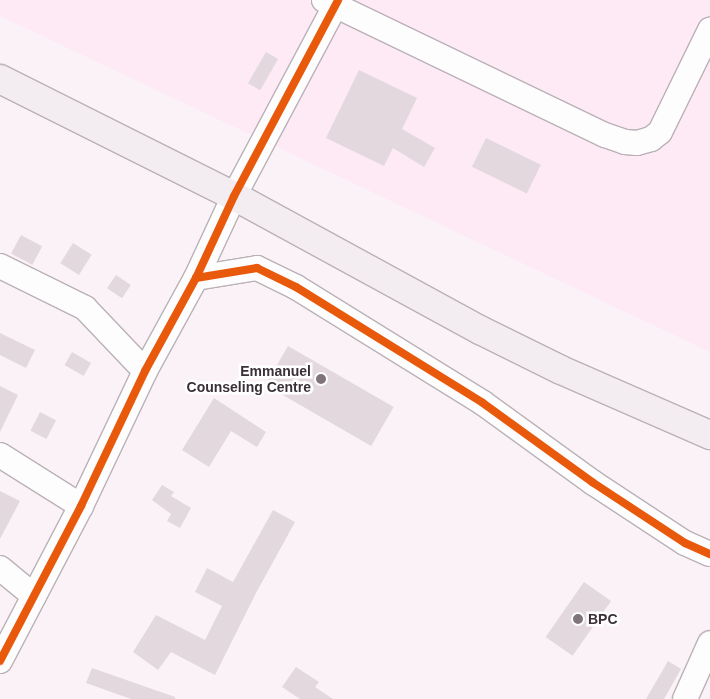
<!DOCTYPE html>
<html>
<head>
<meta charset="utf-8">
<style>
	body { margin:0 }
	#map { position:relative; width:710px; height:699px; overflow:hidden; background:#fbf2f7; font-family:Arial,sans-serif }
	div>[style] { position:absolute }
	.built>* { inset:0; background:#fdeaf5 }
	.building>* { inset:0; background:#e2d8de; transform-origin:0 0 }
	.roads { filter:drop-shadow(1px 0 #bab1b6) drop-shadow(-1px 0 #bab1b6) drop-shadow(0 1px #bab1b6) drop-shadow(0 -1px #bab1b6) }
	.minor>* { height:24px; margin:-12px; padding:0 12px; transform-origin:12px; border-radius:12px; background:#fefdfe }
	.major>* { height:28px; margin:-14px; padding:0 14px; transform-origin:14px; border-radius:14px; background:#f3edf1 }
	.cycleway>* { height:8px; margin:-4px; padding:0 4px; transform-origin:4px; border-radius:4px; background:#e8590c }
	.dots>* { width:14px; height:14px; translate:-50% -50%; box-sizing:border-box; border:2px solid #fff; border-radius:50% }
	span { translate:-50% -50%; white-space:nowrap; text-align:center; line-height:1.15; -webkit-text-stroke:5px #fff; paint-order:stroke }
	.poi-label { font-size:14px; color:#3a3036; font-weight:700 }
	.right { translate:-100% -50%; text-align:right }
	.left { translate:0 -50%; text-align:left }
</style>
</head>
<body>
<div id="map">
	<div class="built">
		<i style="clip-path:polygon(0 0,710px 0,710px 352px,0 16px)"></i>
	</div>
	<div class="building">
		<i style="left:266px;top:52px;width:14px;height:36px;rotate:30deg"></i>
		<i style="clip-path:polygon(359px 70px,417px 98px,402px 129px,435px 148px,424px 167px,393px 148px,384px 166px,326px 138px)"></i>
		<i style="left:486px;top:138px;width:61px;height:32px;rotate:26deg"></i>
		<i style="left:21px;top:235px;width:24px;height:21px;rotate:28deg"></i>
		<i style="left:73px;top:243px;width:22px;height:24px;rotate:32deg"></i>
		<i style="left:116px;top:275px;width:18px;height:16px;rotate:34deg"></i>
		<i style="clip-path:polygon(0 333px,35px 350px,26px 368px,0 355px)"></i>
		<i style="left:288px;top:346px;width:122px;height:45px;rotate:30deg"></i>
		<i style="left:72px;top:352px;width:22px;height:15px;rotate:30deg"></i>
		<i style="clip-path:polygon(0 386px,18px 395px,0 432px)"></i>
		<i style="clip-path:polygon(214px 398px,266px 432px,257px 447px,231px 431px,209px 467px,182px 450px)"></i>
		<i style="left:40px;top:412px;width:18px;height:21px;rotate:27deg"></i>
		<i style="clip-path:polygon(162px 485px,174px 492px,171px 496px,191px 508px,180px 528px,167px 521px,171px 514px,152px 500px)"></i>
		<i style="clip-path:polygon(0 491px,20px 501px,0 539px)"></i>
		<i style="clip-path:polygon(273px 510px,295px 522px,256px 593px,215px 675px,171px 652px,158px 670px,133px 652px,156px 615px,205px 640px,222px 606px,195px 592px,207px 568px,233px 582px)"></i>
		<i style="left:584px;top:582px;width:33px;height:67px;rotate:35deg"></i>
		<i style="clip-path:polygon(668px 661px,681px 669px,664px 699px,646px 699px)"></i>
		<i style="clip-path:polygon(296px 667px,319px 682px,315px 687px,333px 699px,300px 699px,282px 687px)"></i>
		<i style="clip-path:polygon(92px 668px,175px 697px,175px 699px,131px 699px,86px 683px)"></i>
	</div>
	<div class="roads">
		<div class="minor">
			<i style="left:324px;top:0;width:312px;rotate:25.7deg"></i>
			<i style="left:605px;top:135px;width:21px;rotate:19deg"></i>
			<i style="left:625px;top:142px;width:12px;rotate:5deg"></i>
			<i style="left:637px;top:143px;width:15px;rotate:-16deg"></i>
			<i style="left:651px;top:139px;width:11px;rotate:-38deg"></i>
			<i style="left:660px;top:132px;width:114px;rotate:-63.9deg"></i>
			<i style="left:0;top:266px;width:95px;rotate:26.3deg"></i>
			<i style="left:85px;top:308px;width:87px;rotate:46.4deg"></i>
			<i style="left:196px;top:278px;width:62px;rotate:-9.3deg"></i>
			<i style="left:257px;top:268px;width:43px;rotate:26deg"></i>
			<i style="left:296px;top:287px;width:220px;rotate:31.8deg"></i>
			<i style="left:483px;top:403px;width:135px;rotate:35.9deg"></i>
			<i style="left:592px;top:482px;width:111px;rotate:33.3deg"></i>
			<i style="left:685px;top:543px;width:27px;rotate:24deg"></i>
			<i style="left:0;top:455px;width:96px;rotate:32.2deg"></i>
			<i style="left:0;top:568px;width:44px;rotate:39.5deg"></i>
			<i style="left:0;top:661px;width:175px;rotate:-62.4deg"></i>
			<i style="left:81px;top:506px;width:149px;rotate:-64.6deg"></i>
			<i style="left:145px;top:371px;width:106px;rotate:-61.3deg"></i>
			<i style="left:196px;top:278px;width:90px;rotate:-65.1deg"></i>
			<i style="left:234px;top:196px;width:222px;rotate:-62deg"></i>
			<i style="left:685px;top:699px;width:61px;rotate:-65.9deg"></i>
		</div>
		<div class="major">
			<i style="left:0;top:79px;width:262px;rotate:26.6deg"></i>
			<i style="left:234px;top:196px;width:280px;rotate:28.6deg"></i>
			<i style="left:480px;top:330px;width:90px;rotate:26.3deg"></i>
			<i style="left:561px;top:370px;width:163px;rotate:23.6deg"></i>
		</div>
	</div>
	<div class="cycleway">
		<i style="left:196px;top:278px;width:62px;rotate:-9.3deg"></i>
		<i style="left:257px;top:268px;width:43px;rotate:26deg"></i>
		<i style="left:296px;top:287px;width:220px;rotate:31.8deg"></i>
		<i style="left:483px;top:403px;width:135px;rotate:35.9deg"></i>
		<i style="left:592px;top:482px;width:111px;rotate:33.3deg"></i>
		<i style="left:685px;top:543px;width:27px;rotate:24deg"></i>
		<i style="left:0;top:661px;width:175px;rotate:-62.4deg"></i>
		<i style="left:81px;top:506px;width:149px;rotate:-64.6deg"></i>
		<i style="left:145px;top:371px;width:106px;rotate:-61.3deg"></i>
		<i style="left:196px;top:278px;width:90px;rotate:-65.1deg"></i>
		<i style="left:234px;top:196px;width:222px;rotate:-62deg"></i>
	</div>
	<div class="dots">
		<i style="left:321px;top:379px;background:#7e747a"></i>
		<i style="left:578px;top:619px;background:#7e747a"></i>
	</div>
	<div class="poi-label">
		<span class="right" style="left:311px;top:379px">Emmanuel<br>Counseling Centre</span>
		<span class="left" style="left:588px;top:619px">BPC</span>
	</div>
</div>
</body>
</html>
